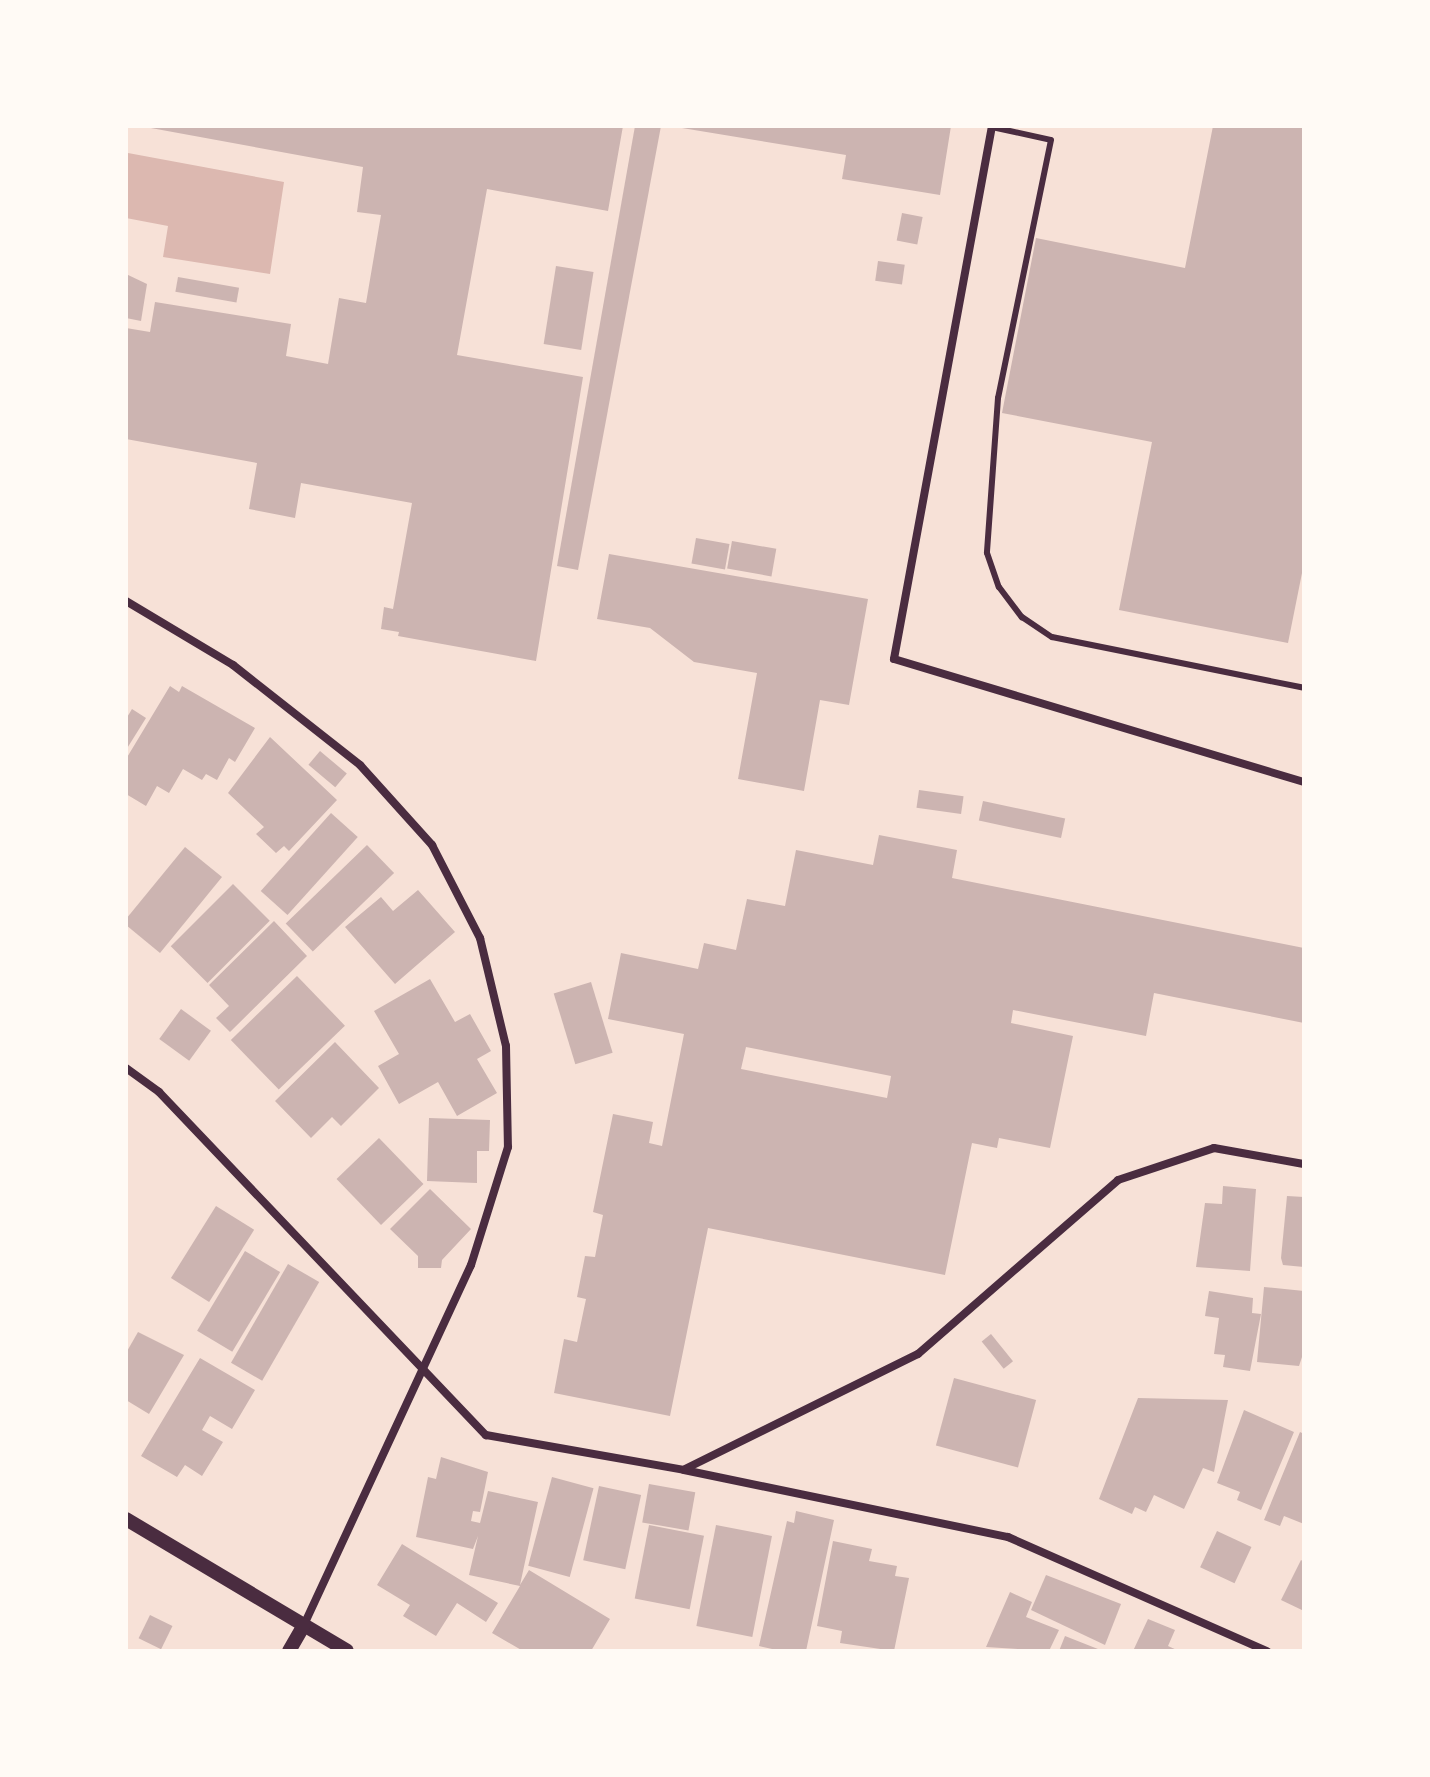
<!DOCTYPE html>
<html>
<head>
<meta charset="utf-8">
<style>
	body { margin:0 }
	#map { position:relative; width:1430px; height:1777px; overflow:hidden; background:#f7e1d7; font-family:Poppins,sans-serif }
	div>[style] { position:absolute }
	.water>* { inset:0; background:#dcb8b0 }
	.building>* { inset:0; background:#ccb4b1; transform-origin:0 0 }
	.service>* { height:6px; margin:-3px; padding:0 3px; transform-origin:3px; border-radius:3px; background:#4a2c40 }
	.minor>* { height:8px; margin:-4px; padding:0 4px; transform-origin:4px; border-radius:4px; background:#4a2c40 }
	.tertiary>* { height:14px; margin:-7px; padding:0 7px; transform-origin:7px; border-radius:7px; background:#4a2c40 }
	span { translate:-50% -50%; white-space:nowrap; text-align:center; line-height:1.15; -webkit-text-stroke:7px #fffaf5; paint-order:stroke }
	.frame { position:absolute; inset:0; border:128px solid #fffaf5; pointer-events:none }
</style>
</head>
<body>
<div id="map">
	<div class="water">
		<i style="clip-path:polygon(128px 153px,284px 182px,270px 274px,163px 257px,168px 226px,126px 218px)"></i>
	</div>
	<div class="building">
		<i style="clip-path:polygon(140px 126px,623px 126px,608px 211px,487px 189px,457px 355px,583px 377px,536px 661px,398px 636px,399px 632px,381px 629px,384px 607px,393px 609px,412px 503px,301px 483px,295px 518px,249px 509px,257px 463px,126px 439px,126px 328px,150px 332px,155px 302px,291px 324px,286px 356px,328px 364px,339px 298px,366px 303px,381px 215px,357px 212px,363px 167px)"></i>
		<i style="clip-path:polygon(635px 126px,661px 126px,578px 570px,557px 566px)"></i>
		<i style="clip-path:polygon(951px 126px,940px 195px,842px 179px,846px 155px,682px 128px)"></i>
		<i style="clip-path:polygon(1213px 126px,1304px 126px,1304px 563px,1288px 643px,1119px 610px,1152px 442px,1002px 413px,1036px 238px,1185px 268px)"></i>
		<i style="left:902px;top:213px;width:21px;height:28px;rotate:11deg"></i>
		<i style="left:878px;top:261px;width:27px;height:20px;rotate:8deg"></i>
		<i style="left:556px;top:266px;width:38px;height:79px;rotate:9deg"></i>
		<i style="clip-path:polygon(126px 274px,147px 284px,141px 321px,126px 318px)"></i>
		<i style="left:178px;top:277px;width:62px;height:15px;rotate:10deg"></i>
		<i style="left:696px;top:538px;width:34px;height:26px;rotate:10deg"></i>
		<i style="left:732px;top:541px;width:45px;height:28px;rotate:10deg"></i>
		<i style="clip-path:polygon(609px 554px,868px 599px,849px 705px,820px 700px,804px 791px,738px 779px,757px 673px,694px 662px,650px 628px,597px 619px)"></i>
		<i style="clip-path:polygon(170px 686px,179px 692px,182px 686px,255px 728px,235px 762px,229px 758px,217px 780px,206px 774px,202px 780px,183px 769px,169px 793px,157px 786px,146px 806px,126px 794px,126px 759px)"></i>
		<i style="clip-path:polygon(132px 709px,146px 718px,126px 750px,126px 719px)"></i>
		<i style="clip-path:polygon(270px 737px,337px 800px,289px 851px,284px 846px,276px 853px,256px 834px,264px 827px,228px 793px)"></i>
		<i style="left:320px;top:751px;width:35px;height:18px;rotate:40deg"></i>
		<i style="left:919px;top:790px;width:45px;height:18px;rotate:8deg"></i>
		<i style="left:983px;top:801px;width:84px;height:20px;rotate:12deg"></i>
		<i style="left:331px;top:813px;width:36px;height:105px;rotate:42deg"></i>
		<i style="clip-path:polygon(evenodd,879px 835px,957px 850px,952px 878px,1304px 948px,1304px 1023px,1154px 993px,1146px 1036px,1013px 1010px,1011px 1023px,1073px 1036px,1050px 1148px,999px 1138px,997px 1148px,972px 1143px,945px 1275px,708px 1228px,670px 1416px,554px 1393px,564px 1339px,577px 1342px,586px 1299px,577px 1297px,585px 1256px,595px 1257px,603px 1215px,593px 1212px,613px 1114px,653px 1122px,649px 1143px,662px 1146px,684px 1034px,608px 1019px,621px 953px,698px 969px,704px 943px,736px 950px,747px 899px,785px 906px,796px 850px,873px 865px,879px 835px,746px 1047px,891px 1076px,887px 1098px,741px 1069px,746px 1047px)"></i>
		<i style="left:367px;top:845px;width:39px;height:113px;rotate:46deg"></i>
		<i style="clip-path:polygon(185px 847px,222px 877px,160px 953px,126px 925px,126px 919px)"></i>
		<i style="left:233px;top:884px;width:52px;height:88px;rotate:45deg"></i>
		<i style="clip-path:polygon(418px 890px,455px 932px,395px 984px,345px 927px,381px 897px,393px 911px)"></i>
		<i style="clip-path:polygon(274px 921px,307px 956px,230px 1032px,216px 1018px,229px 1006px,209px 985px)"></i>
		<i style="left:297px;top:976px;width:69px;height:92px;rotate:46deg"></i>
		<i style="clip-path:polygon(430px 979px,455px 1022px,470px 1014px,491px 1051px,477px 1059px,497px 1093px,457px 1116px,438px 1082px,399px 1104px,378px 1066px,399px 1054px,374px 1011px)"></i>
		<i style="left:591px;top:982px;width:74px;height:39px;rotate:73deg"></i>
		<i style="left:181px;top:1009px;width:37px;height:37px;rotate:36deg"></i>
		<i style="clip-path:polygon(335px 1042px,379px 1088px,341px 1126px,332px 1117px,311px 1138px,275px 1101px)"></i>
		<i style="clip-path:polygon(429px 1118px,490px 1120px,489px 1151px,477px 1151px,477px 1183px,427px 1181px)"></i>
		<i style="left:379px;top:1138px;width:64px;height:59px;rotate:46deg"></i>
		<i style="clip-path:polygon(1223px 1186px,1256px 1189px,1250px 1271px,1196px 1267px,1205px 1203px,1222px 1204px)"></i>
		<i style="clip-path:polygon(430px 1189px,471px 1229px,442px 1260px,441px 1268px,418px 1268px,418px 1256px,390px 1229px)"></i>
		<i style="clip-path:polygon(1287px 1196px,1304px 1197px,1304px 1267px,1283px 1265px,1281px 1258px)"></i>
		<i style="left:216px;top:1206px;width:45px;height:85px;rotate:32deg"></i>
		<i style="left:245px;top:1251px;width:41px;height:93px;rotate:31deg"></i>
		<i style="left:288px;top:1264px;width:36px;height:114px;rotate:30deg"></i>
		<i style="clip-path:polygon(1264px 1287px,1304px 1291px,1304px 1351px,1299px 1366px,1257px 1362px)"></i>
		<i style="clip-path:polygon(1209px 1291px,1253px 1298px,1252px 1313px,1261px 1314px,1250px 1371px,1223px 1367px,1225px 1355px,1214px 1354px,1219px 1318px,1205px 1316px)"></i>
		<i style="clip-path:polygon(138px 1332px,184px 1355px,149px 1414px,126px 1400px,126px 1353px)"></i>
		<i style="left:991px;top:1334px;width:35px;height:12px;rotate:51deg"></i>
		<i style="clip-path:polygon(200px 1358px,255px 1390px,232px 1429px,210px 1416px,202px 1430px,223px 1442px,202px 1476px,185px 1465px,177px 1477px,141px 1456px)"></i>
		<i style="left:954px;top:1378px;width:85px;height:70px;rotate:15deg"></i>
		<i style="clip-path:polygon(1138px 1398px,1228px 1400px,1214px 1472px,1203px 1468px,1184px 1509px,1154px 1495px,1146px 1512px,1135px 1507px,1132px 1514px,1099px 1499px)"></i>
		<i style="clip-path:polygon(1244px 1410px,1294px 1432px,1261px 1510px,1237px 1500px,1240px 1492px,1217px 1483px)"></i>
		<i style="clip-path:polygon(1300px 1432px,1304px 1434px,1304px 1524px,1284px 1516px,1280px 1526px,1264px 1520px)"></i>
		<i style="clip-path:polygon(441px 1457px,488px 1472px,480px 1512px,473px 1511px,471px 1521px,480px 1523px,488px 1491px,538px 1502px,520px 1585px,529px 1570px,610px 1619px,591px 1651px,523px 1651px,492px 1633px,520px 1586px,469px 1575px,478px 1536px,473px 1549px,416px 1537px,428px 1477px,436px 1479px)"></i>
		<i style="left:552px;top:1477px;width:43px;height:92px;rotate:15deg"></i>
		<i style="left:649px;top:1484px;width:47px;height:39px;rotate:10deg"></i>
		<i style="left:599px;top:1486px;width:43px;height:76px;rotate:12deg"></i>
		<i style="clip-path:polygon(796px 1511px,834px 1520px,806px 1651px,781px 1651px,759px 1646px,787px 1521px,794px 1523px)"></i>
		<i style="left:649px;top:1525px;width:56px;height:75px;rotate:11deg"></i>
		<i style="left:716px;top:1525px;width:57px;height:103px;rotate:11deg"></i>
		<i style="left:1217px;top:1531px;width:38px;height:40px;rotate:25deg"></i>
		<i style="clip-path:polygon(833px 1541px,872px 1549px,869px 1561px,897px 1566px,895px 1576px,909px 1578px,894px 1651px,840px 1643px,842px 1631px,817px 1626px)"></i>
		<i style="clip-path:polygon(402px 1544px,498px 1603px,486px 1622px,457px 1603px,436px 1636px,403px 1616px,410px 1605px,377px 1585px)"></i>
		<i style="clip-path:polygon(1301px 1560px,1304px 1562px,1304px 1611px,1281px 1600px)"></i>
		<i style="clip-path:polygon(1046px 1575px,1121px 1604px,1105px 1645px,1031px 1610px)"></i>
		<i style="clip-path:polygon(1010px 1592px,1032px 1602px,1026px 1617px,1059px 1630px,1049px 1651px,986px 1647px)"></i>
		<i style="left:150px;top:1615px;width:25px;height:26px;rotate:26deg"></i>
		<i style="clip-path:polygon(1148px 1619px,1175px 1630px,1168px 1646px,1179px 1651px,1133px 1651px)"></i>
		<i style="clip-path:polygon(1065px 1636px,1103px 1651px,1059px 1651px)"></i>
	</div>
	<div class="service">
		<i style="left:992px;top:127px;width:60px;rotate:12.4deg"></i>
		<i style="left:1051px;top:140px;width:263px;rotate:101.6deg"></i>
		<i style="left:998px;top:398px;width:155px;rotate:94.1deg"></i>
		<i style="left:987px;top:553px;width:36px;rotate:71deg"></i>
		<i style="left:999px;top:587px;width:38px;rotate:53deg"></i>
		<i style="left:1022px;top:617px;width:36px;rotate:34deg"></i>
		<i style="left:1052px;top:637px;width:257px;rotate:11.4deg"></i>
	</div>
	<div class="minor">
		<i style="left:992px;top:126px;width:542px;rotate:100.42deg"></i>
		<i style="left:894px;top:659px;width:428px;rotate:16.7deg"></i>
		<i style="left:126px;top:601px;width:125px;rotate:30.9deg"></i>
		<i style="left:233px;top:665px;width:162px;rotate:38.2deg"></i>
		<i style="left:360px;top:765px;width:108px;rotate:48deg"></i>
		<i style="left:432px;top:845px;width:105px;rotate:62.7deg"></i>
		<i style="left:480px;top:938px;width:111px;rotate:76.5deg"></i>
		<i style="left:506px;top:1046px;width:101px;rotate:88.9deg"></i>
		<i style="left:508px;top:1147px;width:124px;rotate:107.4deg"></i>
		<i style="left:471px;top:1265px;width:397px;rotate:114.9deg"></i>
		<i style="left:126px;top:1068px;width:41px;rotate:36deg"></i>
		<i style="left:159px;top:1092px;width:474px;rotate:46.4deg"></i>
		<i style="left:486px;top:1435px;width:201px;rotate:10deg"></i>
		<i style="left:684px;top:1470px;width:331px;rotate:11.7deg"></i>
		<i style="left:1008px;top:1537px;width:283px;rotate:23.8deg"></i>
		<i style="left:685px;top:1469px;width:260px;rotate:-26.3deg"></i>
		<i style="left:918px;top:1354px;width:265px;rotate:-41deg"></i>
		<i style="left:1118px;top:1180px;width:101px;rotate:-18.4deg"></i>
		<i style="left:1214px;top:1148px;width:91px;rotate:10.1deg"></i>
	</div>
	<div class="tertiary">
		<i style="left:126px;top:1519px;width:257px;rotate:30.8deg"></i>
		<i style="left:289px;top:1651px;width:30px;rotate:-60deg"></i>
	</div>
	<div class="frame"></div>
</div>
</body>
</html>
